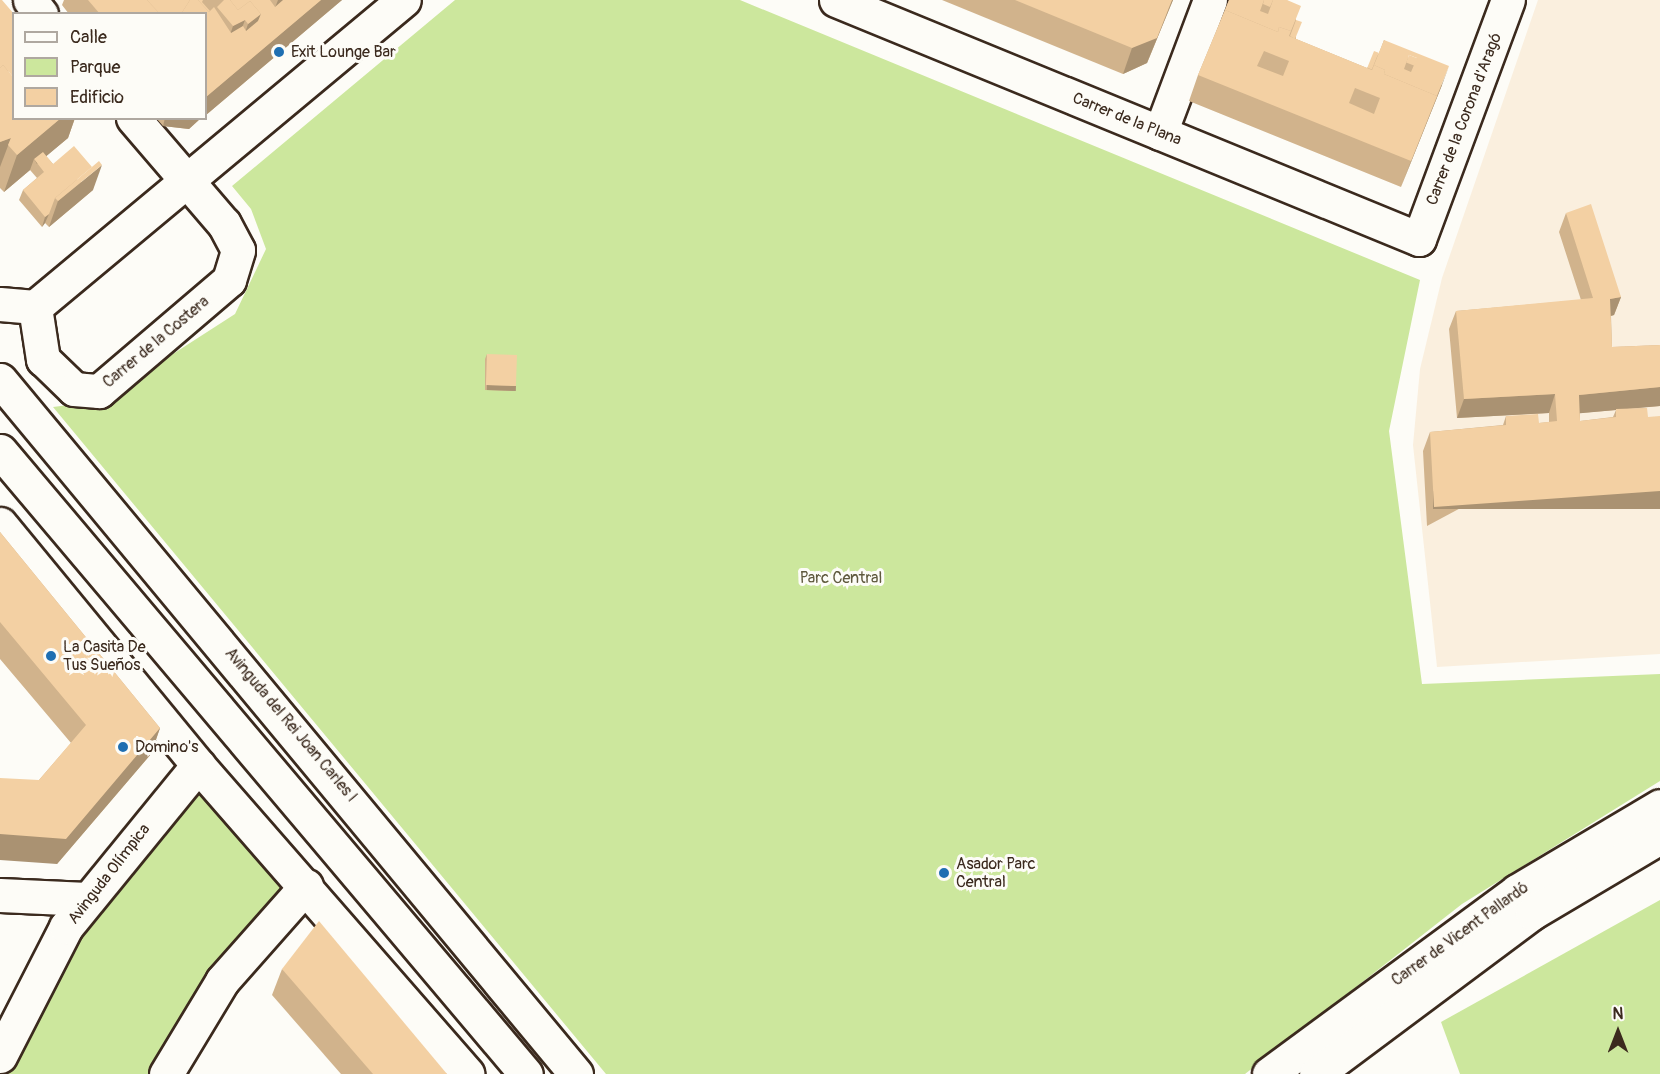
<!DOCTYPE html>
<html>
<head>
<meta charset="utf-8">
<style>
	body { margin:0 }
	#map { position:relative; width:1660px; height:1074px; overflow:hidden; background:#fdfcf7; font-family:Pangolin,sans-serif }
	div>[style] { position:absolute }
	.built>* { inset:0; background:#faefde }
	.green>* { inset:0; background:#cce79d }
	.roads { filter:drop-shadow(2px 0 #3b2a1e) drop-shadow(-2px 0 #3b2a1e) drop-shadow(0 2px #3b2a1e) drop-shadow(0 -2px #3b2a1e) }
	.street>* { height:33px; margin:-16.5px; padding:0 16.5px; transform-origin:16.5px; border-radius:16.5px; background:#fdfcf7 }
	.secondary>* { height:33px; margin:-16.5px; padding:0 16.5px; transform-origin:16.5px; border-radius:16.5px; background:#fdfcf7 }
	.wall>* { inset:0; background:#d1b38c }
	.shaded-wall>* { inset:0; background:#aa9272; transform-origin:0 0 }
	.building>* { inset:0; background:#f3d0a3; transform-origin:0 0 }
	.dots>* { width:16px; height:16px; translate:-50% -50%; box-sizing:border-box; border:3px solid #fdfcf7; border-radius:50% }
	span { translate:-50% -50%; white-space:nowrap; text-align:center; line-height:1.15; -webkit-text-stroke:6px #fdfcf7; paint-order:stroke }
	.poi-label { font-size:16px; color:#3b2a1e }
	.left { translate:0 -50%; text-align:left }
	.street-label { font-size:16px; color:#3b2a1e }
	.park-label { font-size:16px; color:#5f593e }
	.legend { position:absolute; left:12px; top:12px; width:195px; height:108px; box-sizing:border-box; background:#fdfcf7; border:2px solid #afa8a0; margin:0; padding:8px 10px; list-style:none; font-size:18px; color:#3b2a1e }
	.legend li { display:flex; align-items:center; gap:12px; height:30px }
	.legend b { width:30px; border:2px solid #afa8a0 }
	.north { position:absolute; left:1588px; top:1002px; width:60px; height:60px; -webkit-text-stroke:4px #fdfcf7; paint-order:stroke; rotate:0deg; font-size:16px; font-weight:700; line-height:24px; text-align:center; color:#3b2a1e }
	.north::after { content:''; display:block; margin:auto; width:21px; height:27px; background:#3b2a1e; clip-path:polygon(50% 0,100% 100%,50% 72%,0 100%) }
</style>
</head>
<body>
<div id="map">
	<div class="built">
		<i style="clip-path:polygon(1538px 0,1660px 0,1660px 654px,1437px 667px,1413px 445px,1420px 369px,1442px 278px)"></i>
	</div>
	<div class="green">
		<i style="clip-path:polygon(455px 0,740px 0,1420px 280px,1389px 431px,1422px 684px,1660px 674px,1660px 781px,1462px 904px,1245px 1074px,606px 1074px,53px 407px,100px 401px,235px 314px,266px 249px,251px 209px,232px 186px)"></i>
		<i style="clip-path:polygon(193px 768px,306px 886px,169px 1074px,0 1074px,0 1057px,66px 927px)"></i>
		<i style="clip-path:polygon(1660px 900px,1660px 1074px,1460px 1074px,1441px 1022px)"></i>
	</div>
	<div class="roads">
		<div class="street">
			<i style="left:30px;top:0;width:18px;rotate:52deg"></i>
			<i style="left:836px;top:0;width:630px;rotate:22.29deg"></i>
			<i style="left:1419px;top:239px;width:255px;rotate:-69.6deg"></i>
			<i style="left:1160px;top:133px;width:142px;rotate:-69.4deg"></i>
			<i style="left:0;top:304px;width:35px;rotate:5deg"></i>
			<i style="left:35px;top:307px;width:53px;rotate:81.3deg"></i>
			<i style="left:43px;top:359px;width:43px;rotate:44.1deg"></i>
			<i style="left:74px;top:389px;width:25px;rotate:5deg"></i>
			<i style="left:99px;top:391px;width:171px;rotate:-40.5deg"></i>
			<i style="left:229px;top:280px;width:31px;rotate:-73deg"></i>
			<i style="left:238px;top:250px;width:30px;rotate:-118deg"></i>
			<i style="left:224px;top:224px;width:140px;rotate:-130.6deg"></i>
			<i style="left:35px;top:307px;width:480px;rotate:-39.8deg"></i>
			<i style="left:0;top:524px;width:312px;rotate:50.6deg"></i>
			<i style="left:198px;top:765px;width:410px;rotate:48.9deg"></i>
			<i style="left:0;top:895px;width:87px;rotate:2.6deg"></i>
			<i style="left:0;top:1056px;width:145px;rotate:-62.9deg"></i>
			<i style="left:66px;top:927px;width:209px;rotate:-50.8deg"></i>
			<i style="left:166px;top:1074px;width:109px;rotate:-58.9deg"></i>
			<i style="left:222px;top:981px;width:127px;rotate:-48.5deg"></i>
		</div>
		<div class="secondary">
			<i style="left:0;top:380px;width:902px;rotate:50.31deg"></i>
			<i style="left:0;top:451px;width:815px;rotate:49.83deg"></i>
			<i style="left:1269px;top:1074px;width:308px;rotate:-36.4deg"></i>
			<i style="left:1517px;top:891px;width:166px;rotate:-30.7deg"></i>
			<i style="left:1316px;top:1074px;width:269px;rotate:-36.7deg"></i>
			<i style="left:1532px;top:913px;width:149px;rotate:-30.7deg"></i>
		</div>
	</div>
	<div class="wall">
		<i style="clip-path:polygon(0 0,14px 118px,75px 118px,68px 138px,46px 156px,53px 164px,93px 190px,49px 227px,45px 223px,42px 227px,19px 200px,23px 190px,37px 178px,30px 170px,4px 192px,0 188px)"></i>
		<i style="clip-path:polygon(64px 0,342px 0,206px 115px,206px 14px,69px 14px,62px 5px)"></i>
		<i style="clip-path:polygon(942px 0,1173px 0,1147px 63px,1123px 74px)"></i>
		<i style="clip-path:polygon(1229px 0,1287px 0,1296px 20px,1296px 39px,1367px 68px,1379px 53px,1384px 40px,1442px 85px,1401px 187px,1189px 101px,1198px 75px)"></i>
		<i style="clip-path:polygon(156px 118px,201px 118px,189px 129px,163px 126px)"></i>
		<i style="clip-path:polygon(evenodd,1566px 213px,1621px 297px,1614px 315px,1611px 316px,1612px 347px,1660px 345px,1660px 406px,1623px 409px,1647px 408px,1427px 526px,1423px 451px,1430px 432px,1503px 425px,1506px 416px,1539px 423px,1549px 422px,1549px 413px,1457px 418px,1449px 329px,1456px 311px,1581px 300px,1559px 232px,1566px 213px,1616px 410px,1613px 417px,1580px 421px,1580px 413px,1616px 410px)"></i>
		<i style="clip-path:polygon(487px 354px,514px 391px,485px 390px,485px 359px)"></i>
		<i style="clip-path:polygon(0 532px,160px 728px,151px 754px,57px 864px,39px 780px,71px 743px,0 659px)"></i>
		<i style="clip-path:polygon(282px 969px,447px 1074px,341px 1074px,272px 995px)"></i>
	</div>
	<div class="shaded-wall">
		<i style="clip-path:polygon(278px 0,286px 0,266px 32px)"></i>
		<i style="clip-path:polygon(321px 0,342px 0,206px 115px,206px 97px)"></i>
		<i style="clip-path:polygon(1172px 0,1173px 0,1147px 63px,1123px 74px,1132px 48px)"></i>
		<i style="clip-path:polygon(261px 14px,249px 46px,237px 57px,248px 24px)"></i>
		<i style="clip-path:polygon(245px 20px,233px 52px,222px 59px,233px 26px)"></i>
		<i style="clip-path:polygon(1449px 66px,1442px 85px,1401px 187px,1411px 161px)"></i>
		<i style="clip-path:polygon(61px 118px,75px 118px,68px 138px,37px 164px,34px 159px,30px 170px,4px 192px,17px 155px)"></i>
		<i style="clip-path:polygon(165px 118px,201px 118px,189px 129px,163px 126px)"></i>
		<i style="clip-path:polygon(11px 138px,0 167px,0 142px)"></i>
		<i style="clip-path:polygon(102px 165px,93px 190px,49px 227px,58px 201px)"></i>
		<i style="clip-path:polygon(49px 214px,45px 223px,42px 227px,45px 217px)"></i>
		<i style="clip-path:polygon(1621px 297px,1614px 315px,1603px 318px,1610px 299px)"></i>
		<i style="left:487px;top:385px;width:29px;height:5px;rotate:2deg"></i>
		<i style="clip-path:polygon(1660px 387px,1660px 406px,1572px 414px,1579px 395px)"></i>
		<i style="clip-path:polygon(1555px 394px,1549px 413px,1457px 418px,1464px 399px)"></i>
		<i style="left:1660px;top:491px;width:18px;height:227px;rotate:90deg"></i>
		<i style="clip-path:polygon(160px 728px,151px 754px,57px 864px,0 860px,0 834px)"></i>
	</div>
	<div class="building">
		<i style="clip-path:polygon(0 0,2px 0,14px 14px,14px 78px,3px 65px,0 68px)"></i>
		<i style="clip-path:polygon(88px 0,147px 0,160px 14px,100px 14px)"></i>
		<i style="clip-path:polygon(147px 0,190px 0,181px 14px,160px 14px)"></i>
		<i style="clip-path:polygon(190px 0,198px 0,209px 12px,214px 7px,231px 33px,243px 26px,246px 31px,258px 21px,261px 14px,250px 1px,238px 10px,230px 0,270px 0,275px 7px,283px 0,321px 0,206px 97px,206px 14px,181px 14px)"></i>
		<i style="clip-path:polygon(198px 0,203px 0,202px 2px,210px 11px,209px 12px)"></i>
		<i style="clip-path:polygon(224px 0,230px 0,238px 10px,250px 1px,261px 14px,248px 24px,245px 20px,233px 26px,217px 7px)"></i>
		<i style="clip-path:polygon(1015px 0,1172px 0,1157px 38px,1132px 48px)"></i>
		<i style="clip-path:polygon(1229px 0,1264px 0,1260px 11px,1268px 14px,1273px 0,1287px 0,1301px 6px,1289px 36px,1291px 31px,1279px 27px,1278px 32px,1225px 10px)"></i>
		<i style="clip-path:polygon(1264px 0,1273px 0,1270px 7px,1263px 4px)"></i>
		<i style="clip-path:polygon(evenodd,1225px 10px,1278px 32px,1279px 27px,1291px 31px,1289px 36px,1372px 70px,1374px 65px,1385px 70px,1384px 74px,1437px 96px,1411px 161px,1198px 75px,1225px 10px,1264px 51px,1289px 61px,1283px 76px,1257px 66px,1264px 51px,1225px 10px,1355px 88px,1380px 98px,1374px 114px,1349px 103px,1355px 88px)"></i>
		<i style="clip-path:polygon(1296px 20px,1302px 22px,1295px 39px,1290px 36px)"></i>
		<i style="clip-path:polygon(evenodd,1384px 40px,1449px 66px,1434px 103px,1437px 96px,1384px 74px,1385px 70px,1374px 65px,1384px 40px,1409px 55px,1417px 58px,1411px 72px,1404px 69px,1409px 55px)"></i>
		<i style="left:1374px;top:51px;width:5px;height:18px;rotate:22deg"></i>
		<i style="left:1409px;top:55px;width:9px;height:8px;rotate:21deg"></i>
		<i style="clip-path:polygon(3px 65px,14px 78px,14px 118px,61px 118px,17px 155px,8px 145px,11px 138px,0 142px,0 68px)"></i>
		<i style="clip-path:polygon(74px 146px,92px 167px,55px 198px,49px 214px,45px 217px,23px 190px,44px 172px,34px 159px,43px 152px,53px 164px)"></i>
		<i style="clip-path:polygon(99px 161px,102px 165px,58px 201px,55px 198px)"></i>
		<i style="clip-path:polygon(1591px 204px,1621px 297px,1610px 299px,1612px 347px,1660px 345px,1660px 387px,1579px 395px,1580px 421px,1616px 417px,1616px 409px,1647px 408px,1648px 417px,1660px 416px,1660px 491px,1434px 507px,1430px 432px,1506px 425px,1506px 416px,1538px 414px,1539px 423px,1557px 421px,1555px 394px,1464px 399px,1456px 311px,1593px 298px,1566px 213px)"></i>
		<i style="left:487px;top:354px;width:30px;height:31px;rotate:2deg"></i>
		<i style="clip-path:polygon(0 532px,160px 728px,66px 839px,0 834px,0 778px,39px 780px,86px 725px,0 622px)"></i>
		<i style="clip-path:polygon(319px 921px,447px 1074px,373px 1074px,282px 969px)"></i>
	</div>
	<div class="dots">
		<i style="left:279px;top:52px;background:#1f6fb2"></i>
		<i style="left:51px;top:656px;background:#1f6fb2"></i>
		<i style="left:123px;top:747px;background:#1f6fb2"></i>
		<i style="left:944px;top:873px;background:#1f6fb2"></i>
	</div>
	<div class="poi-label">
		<span class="left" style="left:291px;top:52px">Exit Lounge Bar</span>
		<span class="left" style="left:63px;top:656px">La Casita De<br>Tus Sueños</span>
		<span class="left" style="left:135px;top:747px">Domino's</span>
		<span class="left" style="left:956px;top:873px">Asador Parc<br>Central</span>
	</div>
	<div class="street-label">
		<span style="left:1127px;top:119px;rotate:22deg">Carrer de la Plana</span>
		<span style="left:1464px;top:119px;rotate:-69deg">Carrer de la Corona d'Aragó</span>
		<span style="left:156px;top:342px;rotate:-40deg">Carrer de la Costera</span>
		<span style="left:291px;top:725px;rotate:50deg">Avinguda del Rei Joan Carles I</span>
		<span style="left:109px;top:874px;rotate:-52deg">Avinguda Olímpica</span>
		<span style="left:1460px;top:934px;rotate:-36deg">Carrer de Vicent Pallardó</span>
	</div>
	<div class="park-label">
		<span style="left:841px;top:578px">Parc Central</span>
	</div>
	<ul class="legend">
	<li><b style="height:8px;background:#fdfcf7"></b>Calle</li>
	<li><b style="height:16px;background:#cce79d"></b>Parque</li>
	<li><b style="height:16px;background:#f3d0a3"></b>Edificio</li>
	</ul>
	<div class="north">N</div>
</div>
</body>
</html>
